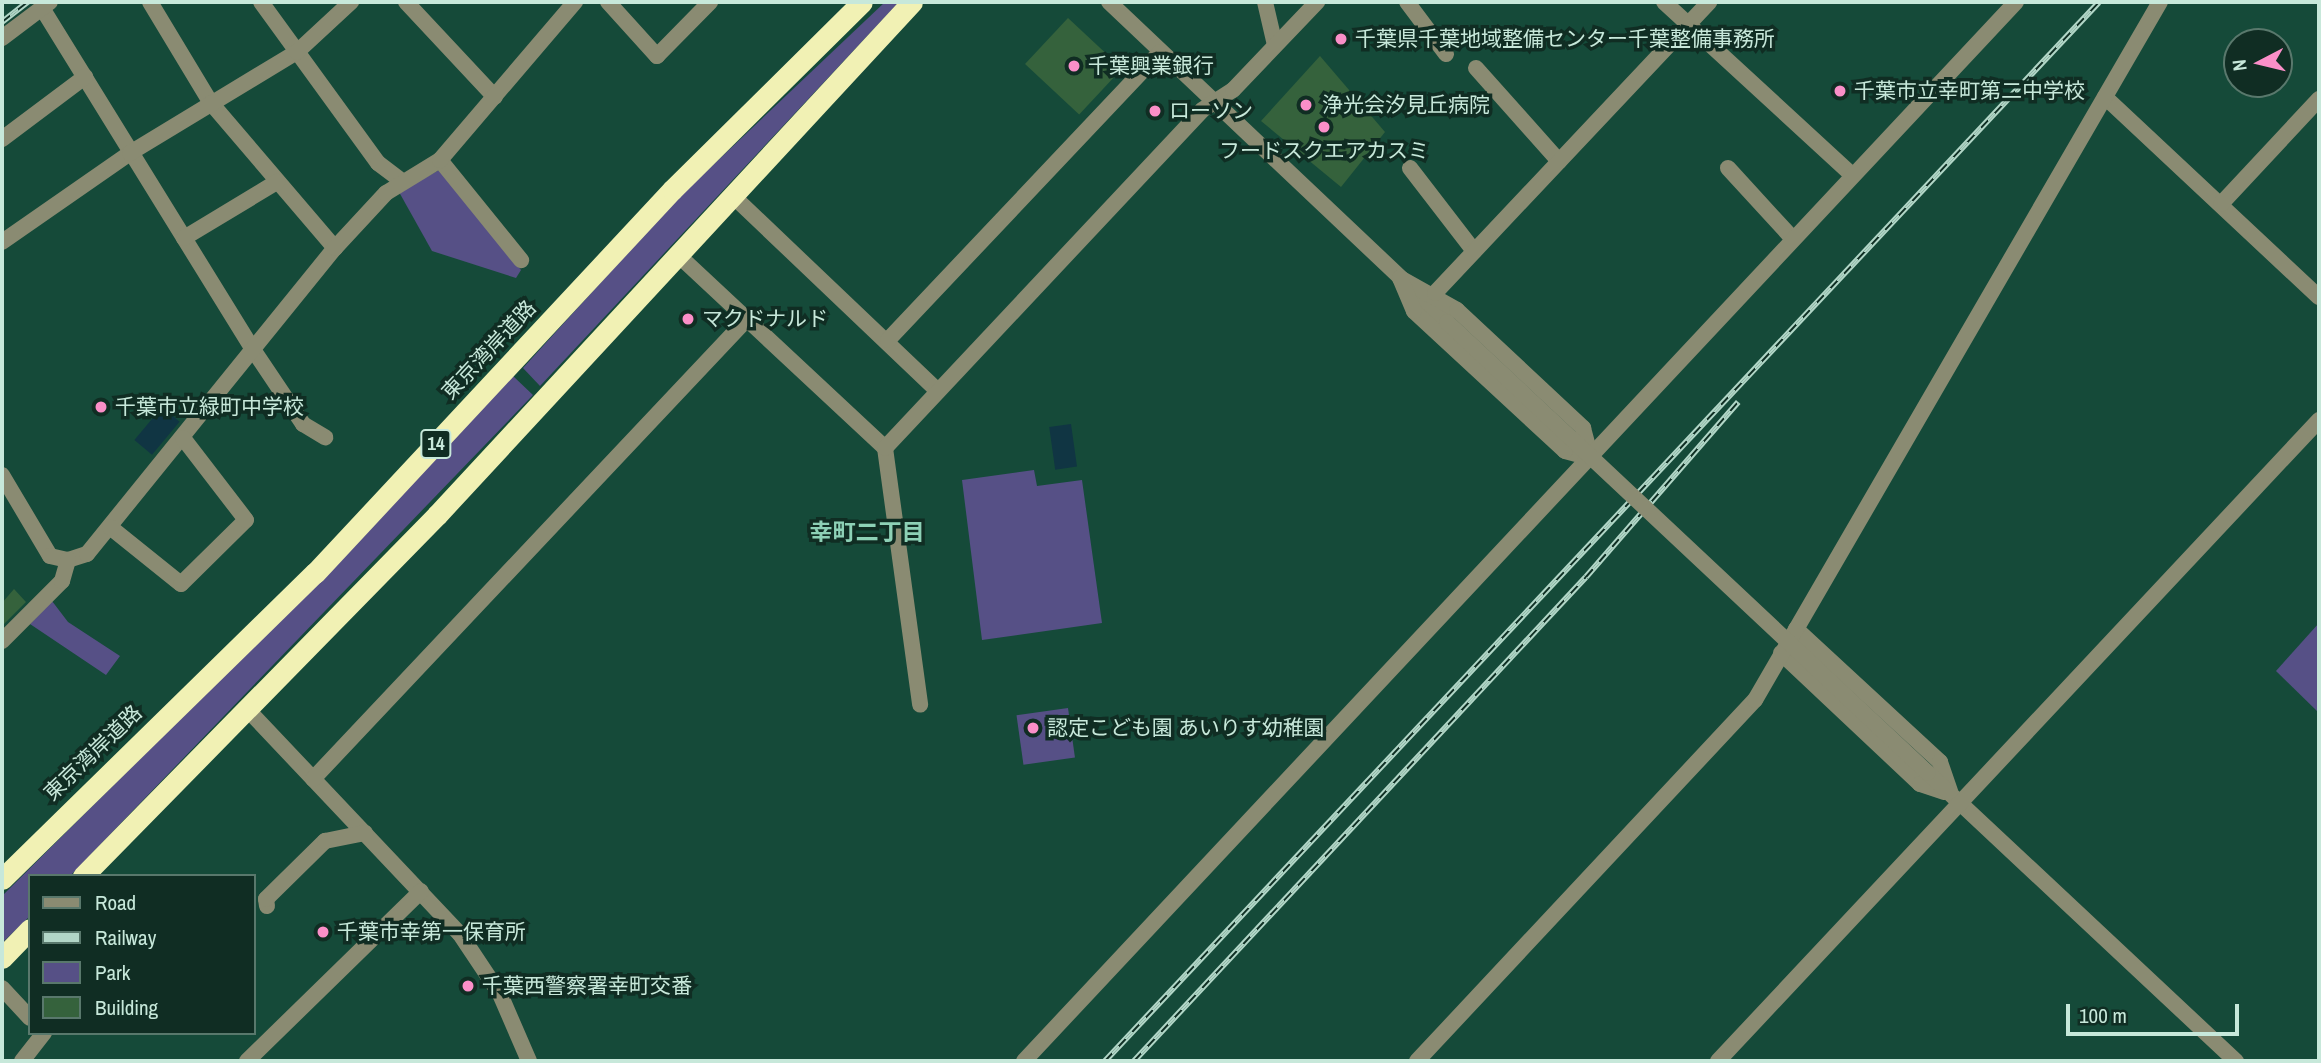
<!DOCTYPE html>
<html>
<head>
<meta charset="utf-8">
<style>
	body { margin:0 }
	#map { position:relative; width:2321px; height:1063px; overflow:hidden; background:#154a39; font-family:"Archivo Narrow","Noto Sans JP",sans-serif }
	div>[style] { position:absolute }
	.green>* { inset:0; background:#565086; transform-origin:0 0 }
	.water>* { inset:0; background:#103543; transform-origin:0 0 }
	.building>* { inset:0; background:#35623c; transform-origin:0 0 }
	.minor>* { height:16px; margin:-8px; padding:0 8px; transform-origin:8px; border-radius:8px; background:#8a8b72 }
	.highway>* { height:21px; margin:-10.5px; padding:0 10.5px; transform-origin:10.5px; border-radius:10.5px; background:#f1f1b4 }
	.rail>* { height:6px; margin-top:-3px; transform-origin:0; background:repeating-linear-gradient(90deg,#102d23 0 10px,#b2d6c7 0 20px); box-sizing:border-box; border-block:2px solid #b2d6c7 }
	.minor-bridge>* { height:16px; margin:-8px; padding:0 8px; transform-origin:8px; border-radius:8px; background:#8a8b72 }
	.dots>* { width:19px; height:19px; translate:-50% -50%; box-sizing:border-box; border:4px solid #102d23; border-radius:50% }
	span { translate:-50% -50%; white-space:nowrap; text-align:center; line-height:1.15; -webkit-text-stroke:7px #102d23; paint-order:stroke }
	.shield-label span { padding:2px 5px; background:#102d23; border:2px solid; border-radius:5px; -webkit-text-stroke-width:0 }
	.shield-label { font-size:19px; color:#c7e8da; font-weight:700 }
	.poi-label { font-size:21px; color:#c7e8da }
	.left { translate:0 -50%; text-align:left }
	.street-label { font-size:21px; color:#c7e8da }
	.neighbourhood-label { font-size:23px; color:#8dd1b6; font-weight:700 }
	.frame { position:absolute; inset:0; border:4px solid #c7e8da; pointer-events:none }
	.legend { position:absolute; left:28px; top:874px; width:228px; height:161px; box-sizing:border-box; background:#102d23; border:2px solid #59786c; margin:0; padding:9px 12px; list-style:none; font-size:21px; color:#c7e8da }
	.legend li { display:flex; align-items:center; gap:14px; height:35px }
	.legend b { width:35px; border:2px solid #59786c }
	.north { position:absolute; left:2223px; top:28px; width:70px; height:70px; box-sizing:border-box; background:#102d23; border:2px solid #59786c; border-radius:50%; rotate:263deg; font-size:19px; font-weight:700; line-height:28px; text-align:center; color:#c7e8da }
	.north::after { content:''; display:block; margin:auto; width:24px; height:32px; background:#fa8fc8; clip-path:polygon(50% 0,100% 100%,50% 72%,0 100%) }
	.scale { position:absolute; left:2066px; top:1004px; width:173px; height:32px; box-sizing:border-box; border:4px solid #c7e8da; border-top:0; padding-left:9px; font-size:21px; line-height:24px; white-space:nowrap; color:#c7e8da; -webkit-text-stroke:5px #102d23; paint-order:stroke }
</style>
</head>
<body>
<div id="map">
	<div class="green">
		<i style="clip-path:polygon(885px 2px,899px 2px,540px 386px,523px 368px,674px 202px)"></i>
		<i style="clip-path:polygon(441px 169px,521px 270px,516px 278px,432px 251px,399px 192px)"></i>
		<i style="clip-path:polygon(513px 376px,533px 395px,70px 876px,30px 876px,30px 916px,2px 943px,2px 896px,358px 542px)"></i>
		<i style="clip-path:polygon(1034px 470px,1037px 486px,1082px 480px,1102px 623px,982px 640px,962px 480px)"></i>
		<i style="clip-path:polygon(52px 601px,68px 622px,120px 656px,106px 675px,30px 624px)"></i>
		<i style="clip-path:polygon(2319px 623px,2319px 713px,2276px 671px)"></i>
		<i style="left:1068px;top:708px;width:50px;height:52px;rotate:82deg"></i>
	</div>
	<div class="water">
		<i style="left:162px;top:407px;width:23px;height:43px;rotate:40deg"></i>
		<i style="left:1071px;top:424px;width:43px;height:22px;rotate:82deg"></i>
	</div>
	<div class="building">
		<i style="left:1068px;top:18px;width:74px;height:63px;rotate:43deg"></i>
		<i style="clip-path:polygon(1320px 56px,1385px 132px,1341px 187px,1261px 121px)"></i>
		<i style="clip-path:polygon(14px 589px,26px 602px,2px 626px,2px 603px)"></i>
	</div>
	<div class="minor">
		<i style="left:150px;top:2px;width:118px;rotate:58.9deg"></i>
		<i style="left:211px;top:103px;width:191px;rotate:49.5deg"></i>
		<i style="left:261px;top:2px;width:199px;rotate:54deg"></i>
		<i style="left:378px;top:163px;width:30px;rotate:37deg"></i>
		<i style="left:406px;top:2px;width:130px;rotate:46.9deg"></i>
		<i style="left:608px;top:2px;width:73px;rotate:47.8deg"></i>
		<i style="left:657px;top:56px;width:76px;rotate:-45.5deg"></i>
		<i style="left:1109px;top:2px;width:465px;rotate:43.4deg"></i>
		<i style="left:1265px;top:2px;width:44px;rotate:76.9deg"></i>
		<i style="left:1407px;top:2px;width:65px;rotate:53.1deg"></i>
		<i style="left:1664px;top:2px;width:255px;rotate:42.6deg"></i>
		<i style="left:42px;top:8px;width:403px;rotate:58.3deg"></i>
		<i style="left:254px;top:351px;width:88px;rotate:56.1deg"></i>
		<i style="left:303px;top:424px;width:26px;rotate:31deg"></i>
		<i style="left:2px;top:38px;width:60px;rotate:-36.9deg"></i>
		<i style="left:1476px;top:68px;width:125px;rotate:48.3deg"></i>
		<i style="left:2105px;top:97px;width:293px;rotate:43.1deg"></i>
		<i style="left:2px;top:139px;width:104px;rotate:-36.8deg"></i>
		<i style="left:440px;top:160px;width:129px;rotate:51deg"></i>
		<i style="left:1410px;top:168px;width:105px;rotate:52.4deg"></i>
		<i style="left:1728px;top:168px;width:96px;rotate:47.5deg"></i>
		<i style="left:733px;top:196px;width:283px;rotate:43.6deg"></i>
		<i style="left:2221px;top:204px;width:144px;rotate:-47deg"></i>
		<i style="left:184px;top:238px;width:109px;rotate:-31.1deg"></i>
		<i style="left:2px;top:242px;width:156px;rotate:-34.8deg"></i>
		<i style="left:130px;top:153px;width:195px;rotate:-31.2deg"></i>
		<i style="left:297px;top:52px;width:74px;rotate:-42.8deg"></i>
		<i style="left:677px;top:254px;width:284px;rotate:43deg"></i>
		<i style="left:885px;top:448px;width:259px;rotate:82.2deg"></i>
		<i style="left:1400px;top:278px;width:65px;rotate:29.3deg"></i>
		<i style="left:1457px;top:310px;width:173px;rotate:43.1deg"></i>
		<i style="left:1583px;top:428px;width:31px;rotate:75deg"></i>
		<i style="left:1591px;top:458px;width:27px;rotate:-165deg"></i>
		<i style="left:1565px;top:451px;width:206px;rotate:-137.2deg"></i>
		<i style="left:1414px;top:311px;width:36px;rotate:-113deg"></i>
		<i style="left:1435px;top:293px;width:400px;rotate:-46.7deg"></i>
		<i style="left:888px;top:340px;width:396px;rotate:-46.6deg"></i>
		<i style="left:885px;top:448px;width:463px;rotate:-46.8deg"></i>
		<i style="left:1202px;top:110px;width:37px;rotate:-33deg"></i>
		<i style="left:1233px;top:90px;width:122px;rotate:-46.3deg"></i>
		<i style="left:2px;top:475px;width:94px;rotate:59.3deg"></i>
		<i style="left:50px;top:556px;width:18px;rotate:13deg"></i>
		<i style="left:68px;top:560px;width:20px;rotate:-18deg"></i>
		<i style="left:87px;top:554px;width:394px;rotate:-51deg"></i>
		<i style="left:335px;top:248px;width:75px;rotate:-47.2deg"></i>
		<i style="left:386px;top:193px;width:63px;rotate:-31.4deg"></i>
		<i style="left:440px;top:160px;width:208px;rotate:-49.5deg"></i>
		<i style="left:110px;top:527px;width:91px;rotate:38.8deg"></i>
		<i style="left:181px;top:584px;width:91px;rotate:-44.6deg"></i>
		<i style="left:246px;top:520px;width:103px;rotate:-127.5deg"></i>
		<i style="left:1796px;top:629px;width:196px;rotate:42.7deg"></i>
		<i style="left:1940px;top:762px;width:31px;rotate:71deg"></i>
		<i style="left:2px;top:641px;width:85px;rotate:-45deg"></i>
		<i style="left:62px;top:581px;width:22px;rotate:-74deg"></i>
		<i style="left:1781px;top:653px;width:191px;rotate:43.3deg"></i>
		<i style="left:1920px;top:784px;width:26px;rotate:18deg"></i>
		<i style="left:248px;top:710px;width:308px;rotate:46.6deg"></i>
		<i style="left:460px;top:934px;width:72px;rotate:56.3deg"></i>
		<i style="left:500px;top:994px;width:73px;rotate:66.6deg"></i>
		<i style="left:1928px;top:773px;width:422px;rotate:43.1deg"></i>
		<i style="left:313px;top:779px;width:632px;rotate:-46.67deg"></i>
		<i style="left:267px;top:906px;width:7px;rotate:-98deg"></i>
		<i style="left:266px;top:899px;width:83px;rotate:-44.5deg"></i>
		<i style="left:325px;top:841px;width:41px;rotate:-11.3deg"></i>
		<i style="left:2px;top:988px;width:41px;rotate:47deg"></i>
		<i style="left:22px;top:1061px;width:36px;rotate:-52deg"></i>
		<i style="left:247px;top:1061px;width:243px;rotate:-44.3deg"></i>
		<i style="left:1024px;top:1061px;width:1451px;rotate:-46.87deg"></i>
		<i style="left:1417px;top:1061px;width:495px;rotate:-46.9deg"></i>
		<i style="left:1755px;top:700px;width:807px;rotate:-59.88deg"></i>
		<i style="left:1718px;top:1061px;width:879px;rotate:-46.84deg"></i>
	</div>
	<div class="highway">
		<i style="left:83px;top:876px;width:506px;rotate:-45.56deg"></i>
		<i style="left:437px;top:515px;width:699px;rotate:-47.2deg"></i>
		<i style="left:2px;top:879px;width:438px;rotate:-44.4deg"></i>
		<i style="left:315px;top:573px;width:524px;rotate:-47.01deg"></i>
		<i style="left:672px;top:190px;width:267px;rotate:-44.7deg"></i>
		<i style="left:2px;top:958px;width:40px;rotate:-46deg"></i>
	</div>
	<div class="rail">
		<i style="left:2px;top:22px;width:33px;rotate:-38deg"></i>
		<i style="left:1105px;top:1061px;width:1452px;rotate:-46.81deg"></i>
		<i style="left:1134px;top:1061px;width:662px;rotate:-46.96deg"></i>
		<i style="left:1586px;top:577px;width:232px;rotate:-49deg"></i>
	</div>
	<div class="minor-bridge">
		<i style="left:1447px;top:322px;width:659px;rotate:43.16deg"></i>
	</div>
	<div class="dots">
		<i style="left:1341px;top:39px;background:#fa8fc8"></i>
		<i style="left:1074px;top:66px;background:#fa8fc8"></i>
		<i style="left:1840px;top:91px;background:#fa8fc8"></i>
		<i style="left:1306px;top:105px;background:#fa8fc8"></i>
		<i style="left:1155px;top:111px;background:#fa8fc8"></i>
		<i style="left:1324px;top:127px;background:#fa8fc8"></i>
		<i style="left:688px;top:319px;background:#fa8fc8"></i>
		<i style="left:101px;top:407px;background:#fa8fc8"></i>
		<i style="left:1033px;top:728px;background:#fa8fc8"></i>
		<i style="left:323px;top:932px;background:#fa8fc8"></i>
		<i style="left:468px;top:986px;background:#fa8fc8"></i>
	</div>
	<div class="shield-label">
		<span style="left:436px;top:444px">14</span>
	</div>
	<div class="poi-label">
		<span class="left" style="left:1355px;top:39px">千葉県千葉地域整備センター千葉整備事務所</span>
		<span class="left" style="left:1088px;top:66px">千葉興業銀行</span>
		<span class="left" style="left:1854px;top:91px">千葉市立幸町第二中学校</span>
		<span class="left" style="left:1322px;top:105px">浄光会汐見丘病院</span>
		<span class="left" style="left:1169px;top:111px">ローソン</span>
		<span style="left:1324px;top:151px">フードスクエアカスミ</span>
		<span class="left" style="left:702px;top:319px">マクドナルド</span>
		<span class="left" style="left:115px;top:407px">千葉市立緑町中学校</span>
		<span class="left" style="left:1047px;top:728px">認定こども園 あいりす幼稚園</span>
		<span class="left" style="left:337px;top:932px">千葉市幸第一保育所</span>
		<span class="left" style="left:482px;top:986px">千葉西警察署幸町交番</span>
	</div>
	<div class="street-label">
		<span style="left:489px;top:350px;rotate:-47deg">東京湾岸道路</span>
		<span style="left:93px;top:753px;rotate:-44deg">東京湾岸道路</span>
	</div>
	<div class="neighbourhood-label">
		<span style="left:867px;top:532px">幸町二丁目</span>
	</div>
	<div class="frame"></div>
	<ul class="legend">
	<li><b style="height:9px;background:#8a8b72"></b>Road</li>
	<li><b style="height:9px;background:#b2d6c7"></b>Railway</li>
	<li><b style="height:19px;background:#565086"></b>Park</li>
	<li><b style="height:19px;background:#35623c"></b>Building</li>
	</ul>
	<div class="north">N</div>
	<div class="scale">100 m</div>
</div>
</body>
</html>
